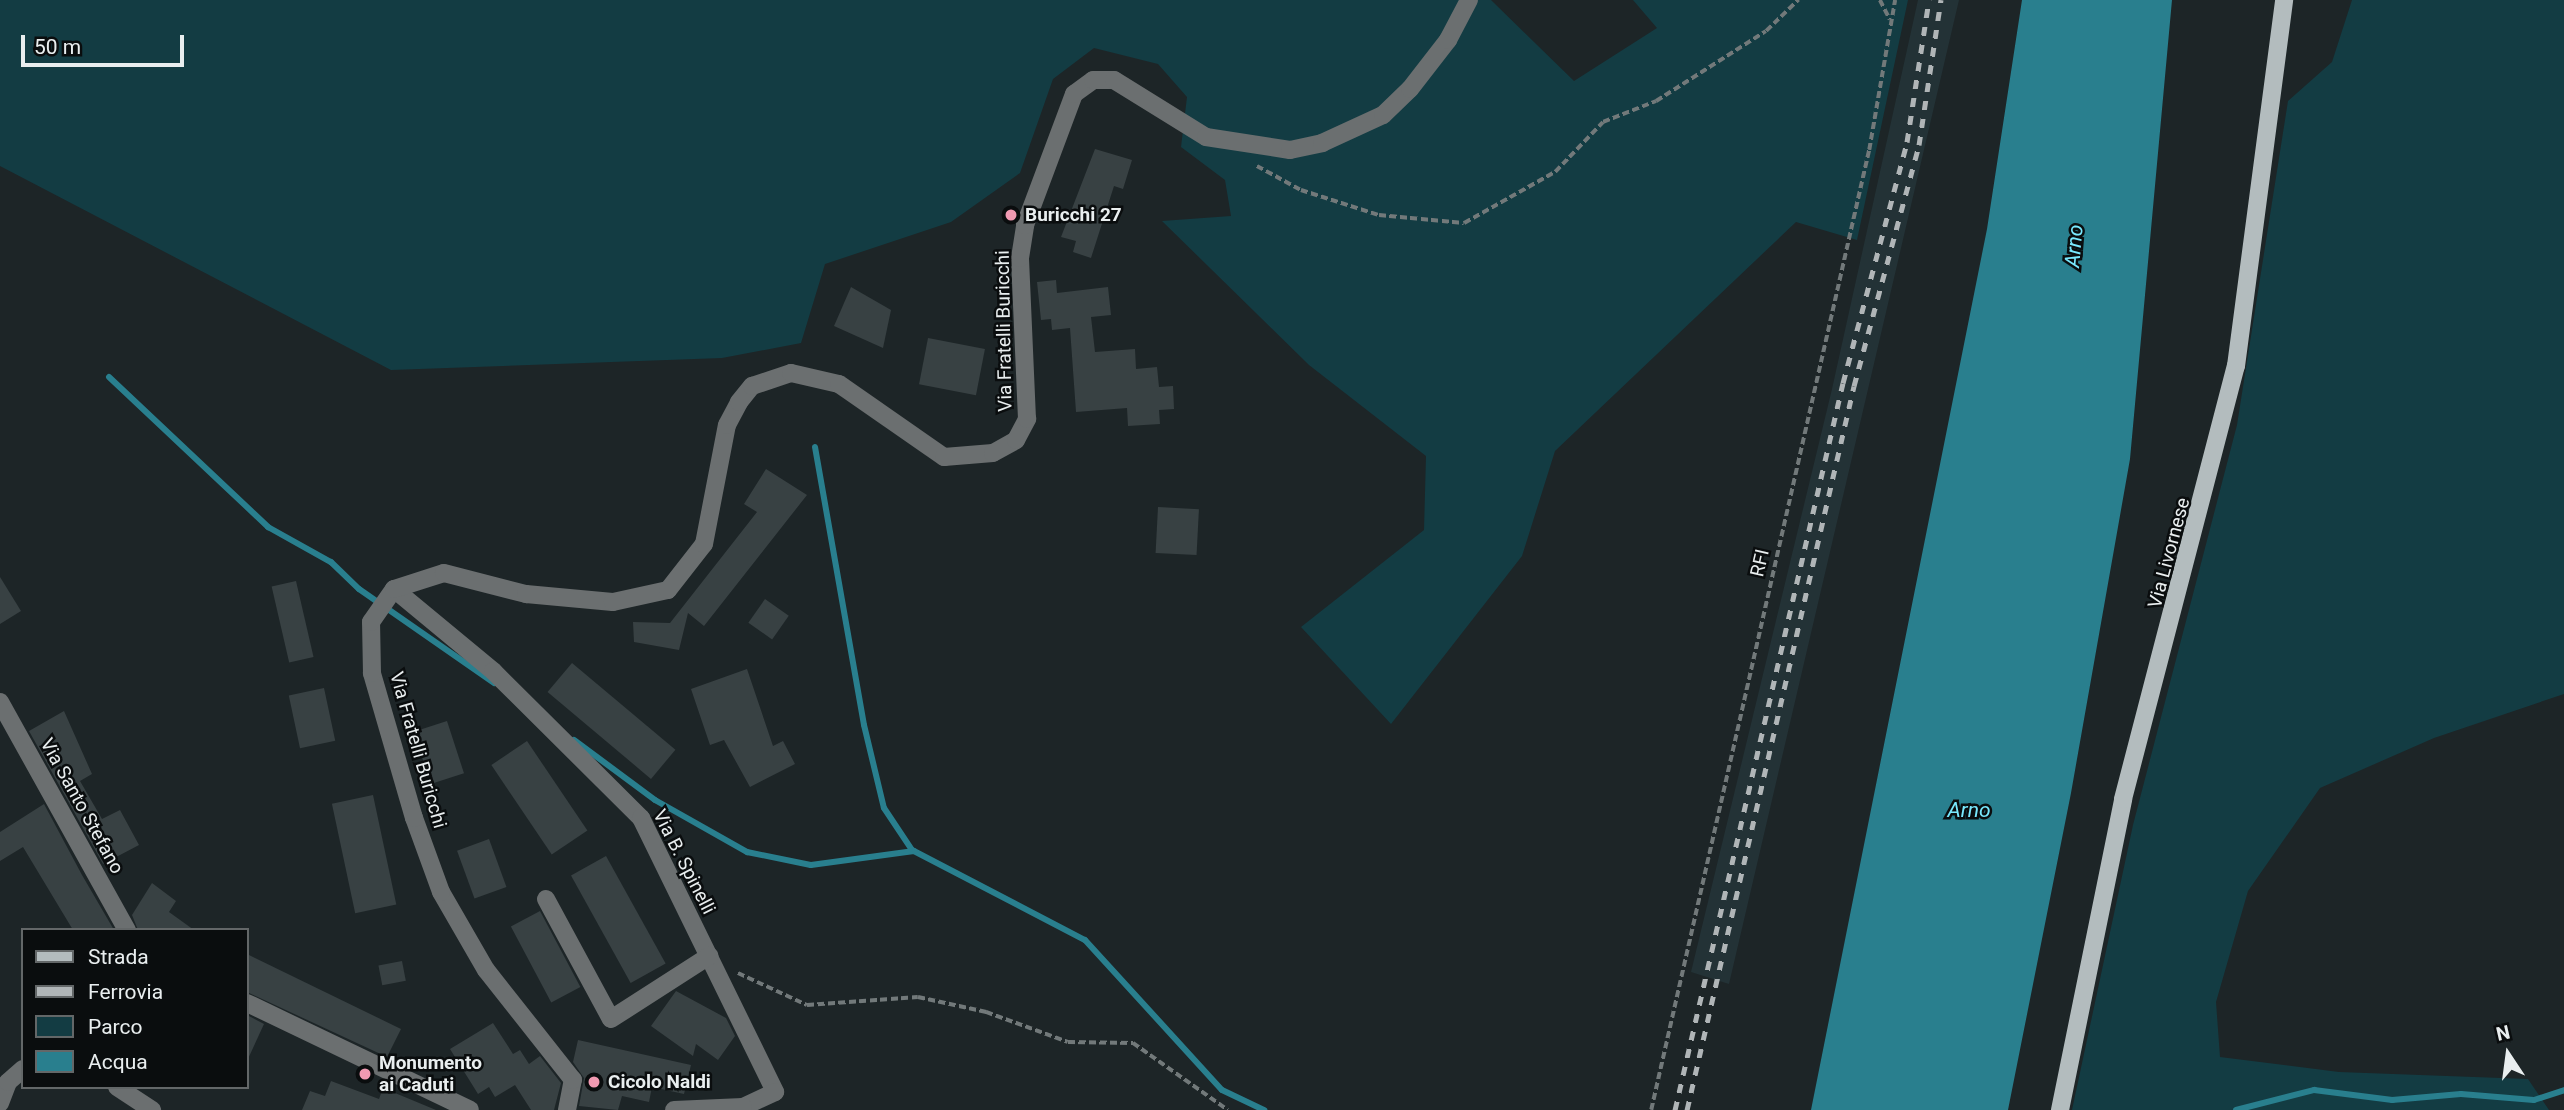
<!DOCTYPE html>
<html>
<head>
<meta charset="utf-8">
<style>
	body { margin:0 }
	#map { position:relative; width:2564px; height:1110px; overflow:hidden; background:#1d2527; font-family:Roboto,sans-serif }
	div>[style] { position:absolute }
	.built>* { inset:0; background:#233236 }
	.green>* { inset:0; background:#133c43 }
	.water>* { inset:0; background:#297f8e }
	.stream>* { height:6px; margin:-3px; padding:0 3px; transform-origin:3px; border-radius:3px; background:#297f8e }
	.building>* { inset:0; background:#384143; transform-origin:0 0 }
	.path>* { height:3.5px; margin-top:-1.75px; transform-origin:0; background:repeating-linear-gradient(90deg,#72797a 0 7px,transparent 0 10.5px) }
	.minor>* { height:18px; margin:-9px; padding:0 9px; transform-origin:9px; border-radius:9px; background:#6b6f70 }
	.major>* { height:18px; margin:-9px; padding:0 9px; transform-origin:9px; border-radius:9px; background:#b3bcbe }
	.rail>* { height:5px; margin-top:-2.5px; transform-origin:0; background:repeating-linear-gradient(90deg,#b0b5b7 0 9px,transparent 0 18px) }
	.dots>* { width:19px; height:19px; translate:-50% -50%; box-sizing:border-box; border:4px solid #0a0d0e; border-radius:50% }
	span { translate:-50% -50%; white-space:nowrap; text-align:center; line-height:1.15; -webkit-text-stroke:5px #0a0d0e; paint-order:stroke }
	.poi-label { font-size:19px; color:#e9eeef; font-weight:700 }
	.left { translate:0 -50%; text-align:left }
	.street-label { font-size:19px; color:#e9eeef }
	.water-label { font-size:21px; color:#79e9fe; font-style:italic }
	.legend { position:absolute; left:21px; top:928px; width:228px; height:161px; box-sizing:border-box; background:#0a0d0e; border:2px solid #636768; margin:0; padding:9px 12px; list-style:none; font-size:21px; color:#e9eeef }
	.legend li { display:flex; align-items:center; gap:14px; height:35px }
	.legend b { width:35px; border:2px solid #636768 }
	.north { position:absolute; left:2473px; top:1019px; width:70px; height:70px; -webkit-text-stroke:5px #0a0d0e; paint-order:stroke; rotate:347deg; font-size:19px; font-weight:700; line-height:28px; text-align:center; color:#e9eeef }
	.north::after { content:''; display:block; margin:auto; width:24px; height:32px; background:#e9eeef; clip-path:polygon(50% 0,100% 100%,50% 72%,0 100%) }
	.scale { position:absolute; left:21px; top:35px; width:163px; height:32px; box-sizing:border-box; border:4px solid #e9eeef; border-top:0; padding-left:9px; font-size:21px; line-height:24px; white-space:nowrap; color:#e9eeef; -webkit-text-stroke:5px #0a0d0e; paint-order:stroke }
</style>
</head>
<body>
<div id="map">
	<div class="built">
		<i style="clip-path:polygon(1918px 0,1959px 0,1729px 984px,1691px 972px,1832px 389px)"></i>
	</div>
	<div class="green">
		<i style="clip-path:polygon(0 0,1491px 0,1574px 81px,1657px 28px,1633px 0,1908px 0,1857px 240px,1796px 222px,1555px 451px,1522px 556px,1391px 724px,1301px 627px,1424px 530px,1426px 456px,1309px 365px,1162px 221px,1231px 216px,1225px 180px,1181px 147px,1187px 97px,1158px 64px,1094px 48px,1053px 79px,1020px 173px,951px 222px,825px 264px,801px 343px,722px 358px,391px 370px,0 166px)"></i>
		<i style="clip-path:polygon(2352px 0,2564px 0,2564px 694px,2434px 738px,2320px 788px,2248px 891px,2216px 1002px,2220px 1057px,2339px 1072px,2528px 1079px,2549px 1110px,2072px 1110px,2133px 825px,2237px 425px,2288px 101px,2332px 62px)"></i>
	</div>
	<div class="water">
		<i style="clip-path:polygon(2022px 0,2172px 0,2130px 459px,2071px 793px,2008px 1110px,1811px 1110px,1987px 229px)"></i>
	</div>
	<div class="stream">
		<i style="left:109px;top:377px;width:219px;rotate:43.3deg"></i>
		<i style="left:268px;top:527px;width:72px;rotate:29.1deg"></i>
		<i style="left:331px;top:562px;width:39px;rotate:44deg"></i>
		<i style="left:359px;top:589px;width:165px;rotate:34.8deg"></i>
		<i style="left:815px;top:447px;width:282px;rotate:80deg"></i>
		<i style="left:864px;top:725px;width:85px;rotate:76.5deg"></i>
		<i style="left:884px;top:808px;width:50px;rotate:56.3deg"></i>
		<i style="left:912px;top:850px;width:195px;rotate:27.5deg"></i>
		<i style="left:1085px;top:940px;width:203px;rotate:47.6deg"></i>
		<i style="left:1222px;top:1090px;width:47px;rotate:25.5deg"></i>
		<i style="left:574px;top:740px;width:101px;rotate:36.5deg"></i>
		<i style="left:655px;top:800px;width:106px;rotate:29.5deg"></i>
		<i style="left:747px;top:852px;width:65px;rotate:11.5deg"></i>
		<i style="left:811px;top:865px;width:104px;rotate:-7.7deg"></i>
		<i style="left:2236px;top:1110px;width:81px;rotate:-14.4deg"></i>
		<i style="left:2314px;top:1090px;width:79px;rotate:7.3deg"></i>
		<i style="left:2392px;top:1100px;width:69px;rotate:-5deg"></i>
		<i style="left:2461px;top:1094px;width:73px;rotate:4.7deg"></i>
		<i style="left:2534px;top:1100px;width:32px;rotate:-18deg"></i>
	</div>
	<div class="building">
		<i style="clip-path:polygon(1095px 149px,1132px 160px,1123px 189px,1114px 186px,1091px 258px,1073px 252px,1076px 241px,1061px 237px)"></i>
		<i style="clip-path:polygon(1056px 280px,1057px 293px,1108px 287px,1111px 315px,1091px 317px,1095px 352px,1135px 349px,1136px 369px,1157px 367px,1159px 387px,1173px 386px,1174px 409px,1159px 410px,1160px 424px,1128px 426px,1127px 408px,1076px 412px,1070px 328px,1052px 330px,1051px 319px,1041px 320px,1037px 282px)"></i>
		<i style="clip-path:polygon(851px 287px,891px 310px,883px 348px,834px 326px)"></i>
		<i style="left:928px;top:338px;width:58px;height:47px;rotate:11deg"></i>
		<i style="clip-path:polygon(766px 469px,807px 495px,704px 626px,688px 613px,679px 650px,634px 642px,633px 622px,670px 623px,757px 512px,744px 504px)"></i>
		<i style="left:1158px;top:507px;width:41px;height:46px;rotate:3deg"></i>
		<i style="clip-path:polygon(0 577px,21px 611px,0 624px)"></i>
		<i style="left:296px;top:581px;width:78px;height:25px;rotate:77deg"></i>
		<i style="left:765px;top:599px;width:29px;height:29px;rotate:35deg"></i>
		<i style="left:572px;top:663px;width:135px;height:38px;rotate:40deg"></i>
		<i style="clip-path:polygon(747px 669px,773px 746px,783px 741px,795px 764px,750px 787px,724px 740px,710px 745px,691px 689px)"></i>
		<i style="left:324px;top:688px;width:54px;height:36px;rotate:78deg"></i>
		<i style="clip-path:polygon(64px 711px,92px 774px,80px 781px,102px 819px,120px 810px,139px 845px,103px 864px,29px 731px)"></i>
		<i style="left:447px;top:721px;width:55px;height:35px;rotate:72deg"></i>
		<i style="left:527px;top:741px;width:108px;height:43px;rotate:56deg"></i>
		<i style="left:373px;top:795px;width:112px;height:42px;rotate:78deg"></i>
		<i style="clip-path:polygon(44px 804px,82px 875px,114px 930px,73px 930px,23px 847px,0 861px,0 832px)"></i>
		<i style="left:489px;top:839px;width:51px;height:34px;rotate:70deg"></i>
		<i style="left:606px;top:856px;width:123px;height:40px;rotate:61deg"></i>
		<i style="clip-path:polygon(152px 883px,176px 901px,169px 912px,194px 930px,138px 930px,132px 915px)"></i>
		<i style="left:540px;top:911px;width:86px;height:33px;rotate:62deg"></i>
		<i style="clip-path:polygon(247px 954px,401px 1029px,387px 1057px,247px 992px)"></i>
		<i style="left:402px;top:961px;width:20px;height:24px;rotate:79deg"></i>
		<i style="clip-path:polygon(676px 991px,726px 1018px,735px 1036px,718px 1060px,696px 1044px,693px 1056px,651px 1026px)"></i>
		<i style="clip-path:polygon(247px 1015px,264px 1024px,247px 1061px)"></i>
		<i style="clip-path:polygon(493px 1023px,513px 1054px,520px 1050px,529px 1064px,540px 1056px,561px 1083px,554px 1110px,531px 1110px,515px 1085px,495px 1097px,489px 1087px,478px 1094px,450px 1049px)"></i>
		<i style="clip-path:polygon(578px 1040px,691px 1065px,684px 1094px,652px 1087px,649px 1102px,622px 1096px,618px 1110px,579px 1106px,584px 1078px,573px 1062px)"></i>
		<i style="clip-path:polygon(331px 1081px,379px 1099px,383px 1088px,436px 1110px,302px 1110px,310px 1091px,325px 1096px)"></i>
	</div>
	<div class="path">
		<i style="left:1880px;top:0;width:22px;rotate:63deg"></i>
		<i style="left:1257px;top:166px;width:50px;rotate:28.6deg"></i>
		<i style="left:1301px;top:190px;width:82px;rotate:17.8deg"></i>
		<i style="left:1379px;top:215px;width:85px;rotate:5.4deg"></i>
		<i style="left:1464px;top:223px;width:104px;rotate:-29.3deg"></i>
		<i style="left:1555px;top:172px;width:69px;rotate:-46.2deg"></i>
		<i style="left:1603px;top:122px;width:57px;rotate:-21.6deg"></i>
		<i style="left:1656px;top:101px;width:130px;rotate:-32.5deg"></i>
		<i style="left:1766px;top:31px;width:45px;rotate:-44.1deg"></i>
		<i style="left:738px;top:973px;width:76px;rotate:24.9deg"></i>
		<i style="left:807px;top:1005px;width:111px;rotate:-4.1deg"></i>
		<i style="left:918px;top:997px;width:70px;rotate:12.4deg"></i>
		<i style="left:986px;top:1012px;width:87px;rotate:20.1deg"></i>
		<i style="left:1068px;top:1042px;width:65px;rotate:0.9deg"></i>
		<i style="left:1133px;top:1043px;width:116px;rotate:35.2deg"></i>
		<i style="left:1651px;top:1110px;width:984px;rotate:-77.21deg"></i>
		<i style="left:1869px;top:150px;width:152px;rotate:-80.2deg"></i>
	</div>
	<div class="minor">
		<i style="left:394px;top:589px;width:129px;rotate:39.6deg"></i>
		<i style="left:493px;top:671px;width:209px;rotate:44.8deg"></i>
		<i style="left:641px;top:818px;width:305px;rotate:63.9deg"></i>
		<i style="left:775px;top:1092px;width:35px;rotate:155deg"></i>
		<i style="left:743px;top:1107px;width:69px;rotate:177.5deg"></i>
		<i style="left:0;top:702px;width:261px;rotate:60.9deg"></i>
		<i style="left:546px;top:899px;width:136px;rotate:61.6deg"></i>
		<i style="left:611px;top:1019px;width:117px;rotate:-32.7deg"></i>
		<i style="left:247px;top:1003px;width:247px;rotate:25.6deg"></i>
		<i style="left:117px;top:1087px;width:42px;rotate:33.3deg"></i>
		<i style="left:0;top:1103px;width:22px;rotate:-69deg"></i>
		<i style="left:8px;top:1082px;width:20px;rotate:-41deg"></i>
		<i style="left:567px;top:1110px;width:31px;rotate:-79deg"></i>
		<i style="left:573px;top:1080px;width:140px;rotate:-128.3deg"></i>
		<i style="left:486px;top:970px;width:90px;rotate:-120deg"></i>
		<i style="left:441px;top:892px;width:79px;rotate:-110deg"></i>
		<i style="left:414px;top:818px;width:151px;rotate:-106.2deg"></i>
		<i style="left:372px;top:673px;width:51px;rotate:-91.1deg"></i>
		<i style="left:371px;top:622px;width:40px;rotate:-55.1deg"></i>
		<i style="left:394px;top:589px;width:52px;rotate:-17.7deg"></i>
		<i style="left:444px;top:573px;width:85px;rotate:14.4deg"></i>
		<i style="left:526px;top:594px;width:87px;rotate:5.3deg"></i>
		<i style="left:613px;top:602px;width:56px;rotate:-12.3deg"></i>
		<i style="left:668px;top:590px;width:58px;rotate:-52deg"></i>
		<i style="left:704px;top:544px;width:121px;rotate:-79.1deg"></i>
		<i style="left:727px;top:425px;width:26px;rotate:-62deg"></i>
		<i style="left:739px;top:402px;width:21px;rotate:-51deg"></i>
		<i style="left:752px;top:386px;width:41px;rotate:-18.4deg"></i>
		<i style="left:791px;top:373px;width:49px;rotate:12.9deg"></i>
		<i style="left:839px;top:384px;width:128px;rotate:34.8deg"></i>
		<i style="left:944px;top:457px;width:49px;rotate:-4.7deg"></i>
		<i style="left:993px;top:453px;width:26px;rotate:-29deg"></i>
		<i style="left:1016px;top:440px;width:24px;rotate:-62deg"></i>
		<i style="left:1027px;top:419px;width:161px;rotate:-92.5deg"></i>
		<i style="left:1020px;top:258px;width:33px;rotate:-81deg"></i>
		<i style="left:1025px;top:225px;width:140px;rotate:-69.5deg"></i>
		<i style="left:1074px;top:94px;width:24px;rotate:-36deg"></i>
		<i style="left:1093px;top:80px;width:21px"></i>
		<i style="left:1114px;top:80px;width:108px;rotate:31.8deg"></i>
		<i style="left:1206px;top:137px;width:85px;rotate:8.8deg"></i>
		<i style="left:1290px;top:150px;width:33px;rotate:-12deg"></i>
		<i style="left:1322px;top:143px;width:67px;rotate:-24.7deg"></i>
		<i style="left:1383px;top:115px;width:37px;rotate:-44deg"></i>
		<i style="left:1410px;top:89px;width:62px;rotate:-52.2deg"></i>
		<i style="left:1448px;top:40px;width:45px;rotate:-62.3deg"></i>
	</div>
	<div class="major">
		<i style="left:2060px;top:1110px;width:317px;rotate:-78.5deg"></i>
		<i style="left:2123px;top:799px;width:448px;rotate:-75.4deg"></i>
		<i style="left:2236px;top:366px;width:369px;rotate:-82.5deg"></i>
	</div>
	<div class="rail">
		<i style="left:1675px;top:1110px;width:746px;rotate:-76.99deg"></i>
		<i style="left:1843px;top:383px;width:249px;rotate:-75.1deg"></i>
		<i style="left:1907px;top:142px;width:144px;rotate:-81.2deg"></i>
		<i style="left:1687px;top:1110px;width:743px;rotate:-77.01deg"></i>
		<i style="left:1854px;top:386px;width:250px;rotate:-74.9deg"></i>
		<i style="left:1919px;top:145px;width:147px;rotate:-81.4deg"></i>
	</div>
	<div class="dots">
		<i style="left:1011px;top:215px;background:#f19ab2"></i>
		<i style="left:365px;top:1074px;background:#f19ab2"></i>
		<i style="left:594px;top:1082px;background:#f19ab2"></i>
	</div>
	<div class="poi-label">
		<span class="left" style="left:1025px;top:215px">Buricchi 27</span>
		<span class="left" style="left:379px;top:1074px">Monumento<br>ai Caduti</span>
		<span class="left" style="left:608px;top:1082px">Cicolo Naldi</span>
	</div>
	<div class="street-label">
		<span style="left:1004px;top:331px;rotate:-91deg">Via Fratelli Buricchi</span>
		<span style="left:2169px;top:553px;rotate:-75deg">Via Livornese</span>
		<span style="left:1760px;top:563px;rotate:-77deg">RFI</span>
		<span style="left:418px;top:750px;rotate:74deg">Via Fratelli Buricchi</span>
		<span style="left:82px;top:806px;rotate:61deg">Via Santo Stefano</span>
		<span style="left:684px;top:862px;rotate:63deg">Via B. Spinelli</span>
	</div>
	<div class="water-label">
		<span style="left:2074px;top:246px;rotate:-85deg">Arno</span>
		<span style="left:1969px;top:810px">Arno</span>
	</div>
	<ul class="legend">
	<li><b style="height:9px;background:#b3bcbe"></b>Strada</li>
	<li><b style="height:9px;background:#b0b5b7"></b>Ferrovia</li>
	<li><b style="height:19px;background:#133c43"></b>Parco</li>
	<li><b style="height:19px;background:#297f8e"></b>Acqua</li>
	</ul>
	<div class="north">N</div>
	<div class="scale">50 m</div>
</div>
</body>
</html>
